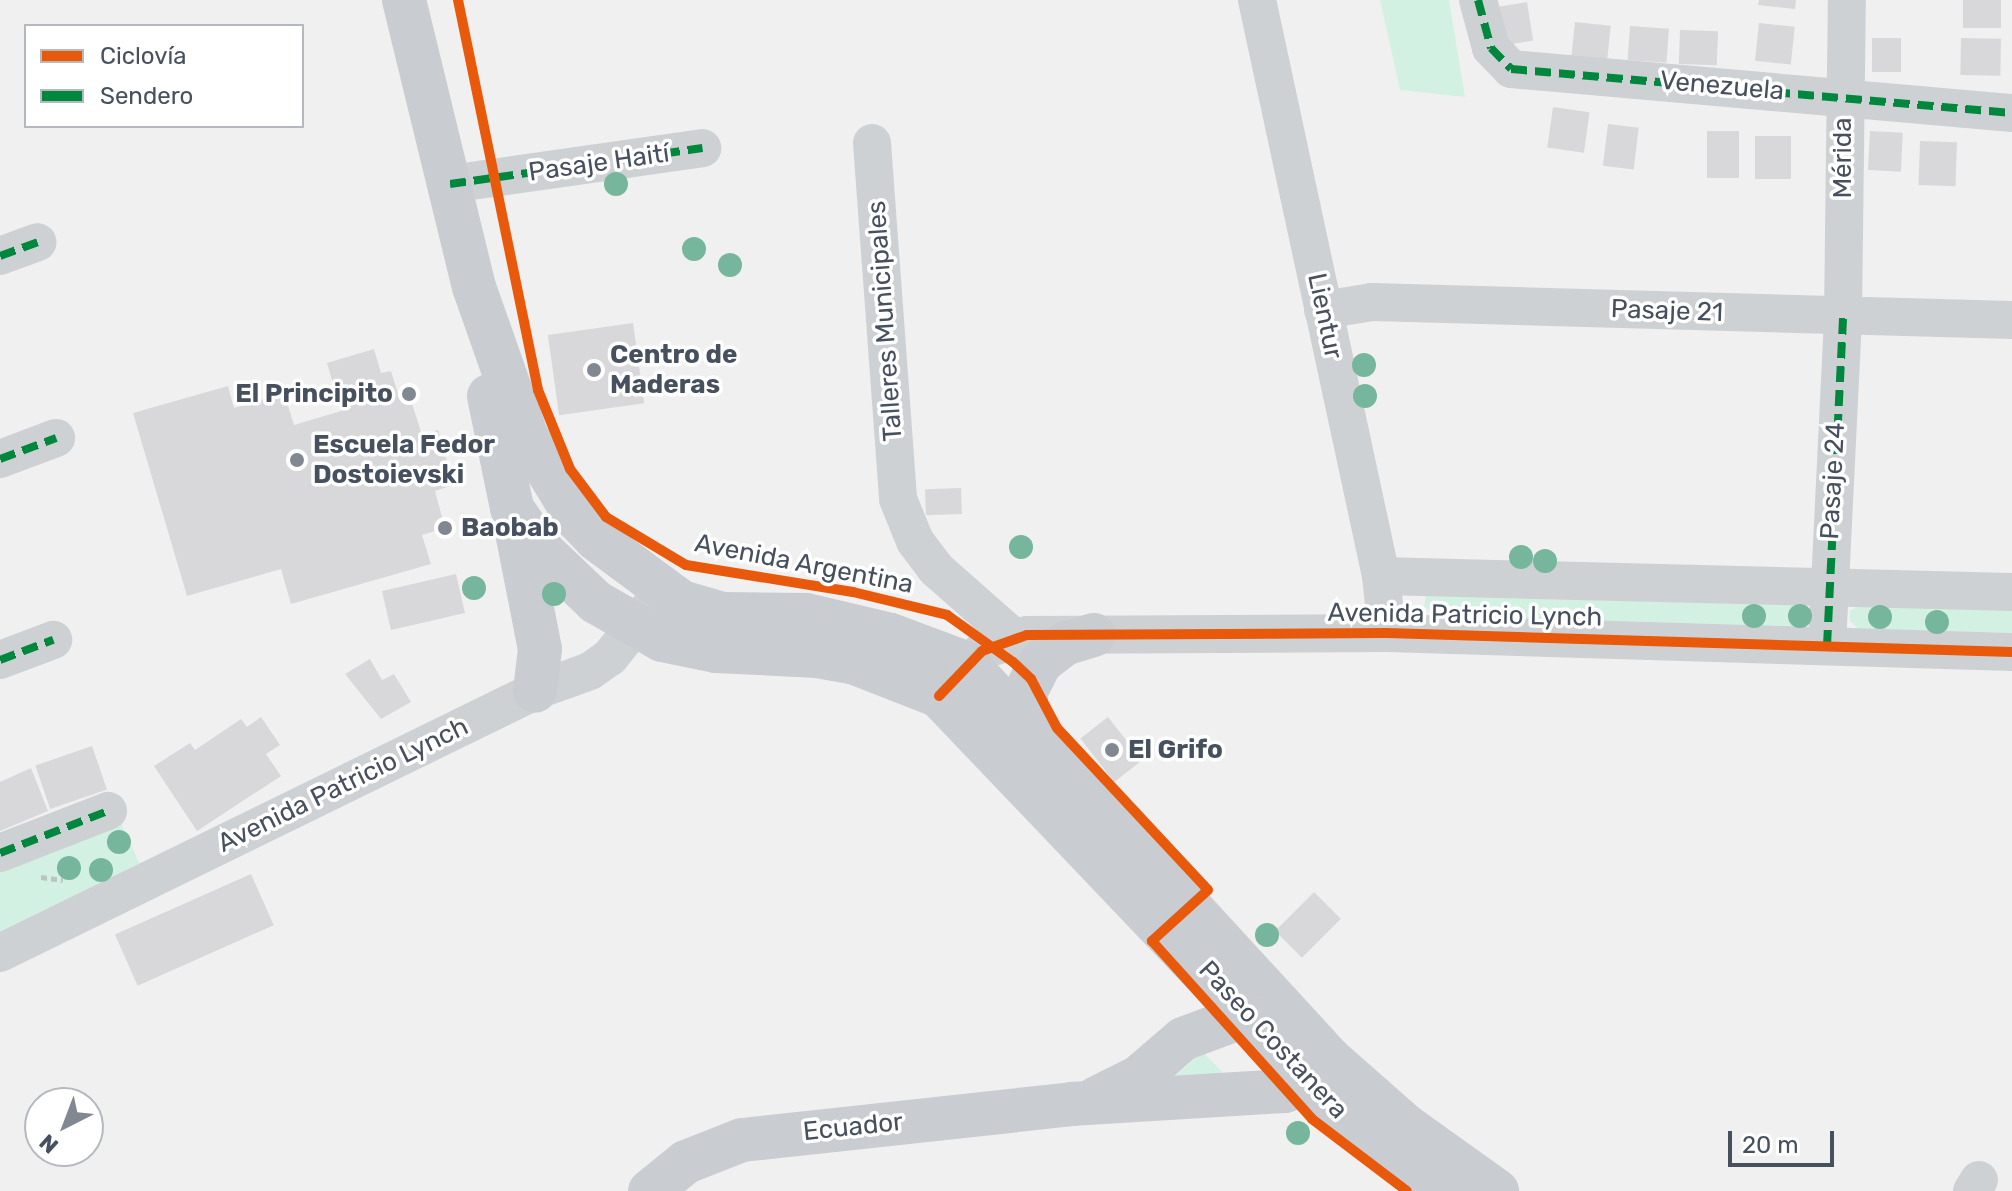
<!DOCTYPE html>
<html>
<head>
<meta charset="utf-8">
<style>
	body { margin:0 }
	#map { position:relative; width:2012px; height:1191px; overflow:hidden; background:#f1f0f0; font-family:Rubik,sans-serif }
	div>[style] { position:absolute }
	.green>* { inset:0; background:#d3f1e2 }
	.building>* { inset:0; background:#d8d8db; transform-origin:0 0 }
	.path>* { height:5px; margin-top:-2.5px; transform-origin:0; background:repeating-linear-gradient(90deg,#bac6c4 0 6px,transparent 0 10px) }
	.minor>* { height:38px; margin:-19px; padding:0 19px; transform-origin:19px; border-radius:19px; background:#ced1d4 }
	.major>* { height:44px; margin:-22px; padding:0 22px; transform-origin:22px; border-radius:22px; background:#c9ccd1 }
	.quiet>* { height:8px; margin-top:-4px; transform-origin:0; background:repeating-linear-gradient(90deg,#00873e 0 16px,transparent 0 24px) }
	.cycleway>* { height:10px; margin:-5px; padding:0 5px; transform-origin:5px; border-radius:5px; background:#e8590c }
	.trees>* { width:24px; height:24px; margin:-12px; border-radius:50%; background:#75b69c }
	.dots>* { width:22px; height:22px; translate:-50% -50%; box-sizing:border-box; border:4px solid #fff; border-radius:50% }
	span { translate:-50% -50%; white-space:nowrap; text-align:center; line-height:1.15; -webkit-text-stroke:7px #fff; paint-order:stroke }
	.street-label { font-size:26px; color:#46505e }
	.poi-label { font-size:26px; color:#46505e; font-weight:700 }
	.left { translate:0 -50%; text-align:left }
	.right { translate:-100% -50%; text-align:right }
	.legend { position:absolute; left:24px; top:24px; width:280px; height:104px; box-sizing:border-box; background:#fff; border:2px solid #b5b9bf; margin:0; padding:10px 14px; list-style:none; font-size:24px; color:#46505e }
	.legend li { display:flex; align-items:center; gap:16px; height:40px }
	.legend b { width:40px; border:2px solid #b5b9bf }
	.north { position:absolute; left:24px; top:1087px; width:80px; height:80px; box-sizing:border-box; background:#fff; border:2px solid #b5b9bf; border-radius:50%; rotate:222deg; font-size:22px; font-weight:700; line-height:32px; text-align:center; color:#46505e }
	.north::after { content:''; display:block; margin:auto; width:28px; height:36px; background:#828891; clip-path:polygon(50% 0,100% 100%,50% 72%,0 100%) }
	.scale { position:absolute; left:1728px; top:1131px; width:106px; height:36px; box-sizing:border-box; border:4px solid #46505e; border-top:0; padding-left:10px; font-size:24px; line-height:28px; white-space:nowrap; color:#46505e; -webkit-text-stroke:6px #fff; paint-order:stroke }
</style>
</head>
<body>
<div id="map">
	<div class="green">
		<i style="clip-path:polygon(1380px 0,1449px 0,1465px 97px,1400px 90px)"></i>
		<i style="clip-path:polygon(1426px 596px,1797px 605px,1808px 611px,1808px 619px,1793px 628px,1437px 618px,1424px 606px)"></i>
		<i style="clip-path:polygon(1859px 605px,2012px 609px,2012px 633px,1858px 629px,1850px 621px,1850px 611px)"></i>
		<i style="clip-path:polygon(112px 803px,142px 869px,0 937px,0 847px)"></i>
		<i style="clip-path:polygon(1203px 1052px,1227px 1077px,1160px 1088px)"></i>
	</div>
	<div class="building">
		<i style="clip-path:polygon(1759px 0,1796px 0,1795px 9px,1758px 5px)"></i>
		<i style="left:1963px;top:0;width:38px;height:28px"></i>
		<i style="left:1527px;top:2px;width:39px;height:36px;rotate:81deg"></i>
		<i style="left:1575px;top:22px;width:36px;height:38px;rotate:6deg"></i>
		<i style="left:1759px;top:23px;width:36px;height:38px;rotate:6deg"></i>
		<i style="left:1630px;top:26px;width:39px;height:34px;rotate:4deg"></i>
		<i style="left:1680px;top:30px;width:38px;height:34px;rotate:2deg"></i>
		<i style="left:1872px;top:38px;width:29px;height:34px"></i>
		<i style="left:1961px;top:38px;width:40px;height:37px;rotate:1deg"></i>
		<i style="left:1553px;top:107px;width:37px;height:41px;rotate:8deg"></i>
		<i style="left:1608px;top:124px;width:31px;height:42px;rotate:7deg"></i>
		<i style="left:1707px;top:131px;width:32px;height:47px"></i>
		<i style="left:1870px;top:131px;width:33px;height:39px;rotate:3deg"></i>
		<i style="left:1755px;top:136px;width:36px;height:43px"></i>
		<i style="left:1920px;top:141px;width:37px;height:44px;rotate:2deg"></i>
		<i style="left:633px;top:323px;width:81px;height:86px;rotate:82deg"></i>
		<i style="clip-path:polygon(374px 349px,381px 373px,391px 371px,399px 397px,409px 394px,422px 435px,438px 430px,454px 485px,435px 491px,445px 528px,422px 535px,431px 564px,291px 604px,281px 569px,187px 596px,133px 413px,228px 386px,234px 408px,284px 393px,294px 425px,341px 411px,327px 363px)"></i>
		<i style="left:961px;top:488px;width:26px;height:36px;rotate:88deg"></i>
		<i style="left:456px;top:574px;width:40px;height:76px;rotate:77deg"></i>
		<i style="clip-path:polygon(370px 659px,382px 680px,394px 674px,411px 702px,381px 719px,345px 674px)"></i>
		<i style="clip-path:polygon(261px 717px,280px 745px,266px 754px,281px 776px,197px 831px,154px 766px,190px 743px,195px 750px,241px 719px,247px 727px)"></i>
		<i style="left:1108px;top:717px;width:55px;height:35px;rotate:52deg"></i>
		<i style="left:92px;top:746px;width:46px;height:60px;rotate:71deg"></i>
		<i style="clip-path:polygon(31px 768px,48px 811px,0 831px,0 782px)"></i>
		<i style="left:251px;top:874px;width:56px;height:149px;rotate:66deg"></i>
		<i style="left:1314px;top:892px;width:38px;height:55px;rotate:45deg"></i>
	</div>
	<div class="path">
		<i style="left:41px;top:877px;width:22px;rotate:8deg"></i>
	</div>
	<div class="minor">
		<i style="left:1257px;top:0;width:589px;rotate:77.85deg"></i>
		<i style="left:1381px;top:576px;width:57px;rotate:84deg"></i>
		<i style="left:1478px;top:0;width:50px;rotate:74.8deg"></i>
		<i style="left:1491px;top:48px;width:29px;rotate:46deg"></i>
		<i style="left:1511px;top:69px;width:503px;rotate:5.02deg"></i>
		<i style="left:872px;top:143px;width:357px;rotate:85.8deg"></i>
		<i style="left:898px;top:499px;width:45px;rotate:68deg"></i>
		<i style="left:915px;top:541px;width:35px;rotate:53deg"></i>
		<i style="left:936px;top:569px;width:103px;rotate:41.4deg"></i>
		<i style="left:450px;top:184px;width:255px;rotate:-8.1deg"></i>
		<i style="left:0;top:256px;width:40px;rotate:-20.2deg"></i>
		<i style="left:1323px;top:310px;width:50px;rotate:-9.3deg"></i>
		<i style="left:1372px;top:302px;width:640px;rotate:1.61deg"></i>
		<i style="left:0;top:459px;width:60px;rotate:-20.6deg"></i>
		<i style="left:1381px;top:576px;width:631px;rotate:1.45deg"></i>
		<i style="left:1827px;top:646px;width:330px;rotate:-87.2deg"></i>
		<i style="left:1843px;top:316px;width:316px;rotate:-89.3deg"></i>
		<i style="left:0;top:660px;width:57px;rotate:-20.7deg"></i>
		<i style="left:948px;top:685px;width:48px;rotate:-45deg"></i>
		<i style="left:982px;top:651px;width:48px;rotate:-19.6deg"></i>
		<i style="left:1027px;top:635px;width:360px;rotate:-0.3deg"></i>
		<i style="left:1387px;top:633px;width:625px;rotate:1.74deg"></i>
		<i style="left:0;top:853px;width:116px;rotate:-21.3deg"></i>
		<i style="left:0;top:953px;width:596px;rotate:-26.09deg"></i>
		<i style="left:535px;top:691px;width:59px;rotate:-20deg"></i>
		<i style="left:590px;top:671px;width:24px;rotate:-35deg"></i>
		<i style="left:610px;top:657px;width:70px;rotate:-51.3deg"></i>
		<i style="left:1972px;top:1191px;width:13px;rotate:-58deg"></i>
	</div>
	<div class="major">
		<i style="left:404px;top:0;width:295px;rotate:76.3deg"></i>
		<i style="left:474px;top:287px;width:157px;rotate:70.6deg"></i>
		<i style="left:526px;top:435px;width:98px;rotate:58.7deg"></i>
		<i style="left:577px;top:519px;width:28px;rotate:46deg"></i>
		<i style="left:596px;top:539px;width:106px;rotate:36.5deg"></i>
		<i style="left:681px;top:602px;width:44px;rotate:15.9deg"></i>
		<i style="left:723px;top:614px;width:83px;rotate:0.7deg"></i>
		<i style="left:806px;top:615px;width:87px;rotate:13.2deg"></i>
		<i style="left:891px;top:635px;width:80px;rotate:20.5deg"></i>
		<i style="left:966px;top:663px;width:538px;rotate:47.41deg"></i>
		<i style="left:1330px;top:1059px;width:101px;rotate:41.4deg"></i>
		<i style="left:1406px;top:1126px;width:112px;rotate:35.5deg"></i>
		<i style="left:489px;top:396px;width:114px;rotate:78.4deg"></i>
		<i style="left:512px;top:508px;width:48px;rotate:56deg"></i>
		<i style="left:539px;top:548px;width:79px;rotate:43.5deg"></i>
		<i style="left:596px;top:602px;width:76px;rotate:29.9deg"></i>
		<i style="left:662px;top:640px;width:55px;rotate:11.5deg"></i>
		<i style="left:716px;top:651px;width:101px;rotate:2.8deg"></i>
		<i style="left:817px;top:656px;width:39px;rotate:10deg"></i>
		<i style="left:855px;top:663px;width:90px;rotate:21.4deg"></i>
		<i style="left:939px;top:696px;width:535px;rotate:46.36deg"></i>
		<i style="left:1308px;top:1083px;width:171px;rotate:39.1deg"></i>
		<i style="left:515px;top:522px;width:129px;rotate:78.9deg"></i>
		<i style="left:540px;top:649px;width:42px;rotate:96.8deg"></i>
		<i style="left:1025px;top:728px;width:37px;rotate:-88deg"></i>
		<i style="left:1026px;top:691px;width:31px;rotate:-63deg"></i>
		<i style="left:1040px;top:663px;width:31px;rotate:-38deg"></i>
		<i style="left:1064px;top:644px;width:31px;rotate:-17deg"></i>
		<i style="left:1097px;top:1098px;width:47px;rotate:-26.6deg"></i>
		<i style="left:1139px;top:1077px;width:58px;rotate:-40.8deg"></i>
		<i style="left:1183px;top:1039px;width:66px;rotate:-20.4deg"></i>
		<i style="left:1245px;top:1016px;width:28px;rotate:2deg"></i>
		<i style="left:650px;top:1191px;width:46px;rotate:-38.9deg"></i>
		<i style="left:686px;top:1162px;width:60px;rotate:-21.4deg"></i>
		<i style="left:742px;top:1140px;width:331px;rotate:-6.2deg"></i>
		<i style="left:1071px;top:1104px;width:214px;rotate:-3.5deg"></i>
		<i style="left:1285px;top:1091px;width:24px;rotate:-19deg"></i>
		<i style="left:1308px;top:1083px;width:23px;rotate:-49deg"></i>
	</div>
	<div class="quiet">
		<i style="left:1478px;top:0;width:50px;rotate:74.8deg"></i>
		<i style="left:1491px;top:48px;width:29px;rotate:46deg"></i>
		<i style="left:1511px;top:69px;width:503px;rotate:5.02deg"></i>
		<i style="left:450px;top:184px;width:255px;rotate:-8.1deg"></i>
		<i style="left:0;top:256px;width:40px;rotate:-20.2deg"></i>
		<i style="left:0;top:459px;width:60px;rotate:-20.6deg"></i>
		<i style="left:1827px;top:646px;width:330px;rotate:-87.2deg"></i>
		<i style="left:0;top:660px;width:57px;rotate:-20.7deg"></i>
		<i style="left:0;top:853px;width:116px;rotate:-21.3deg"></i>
	</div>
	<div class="cycleway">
		<i style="left:458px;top:0;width:398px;rotate:78.4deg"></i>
		<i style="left:538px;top:390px;width:85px;rotate:67.9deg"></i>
		<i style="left:570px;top:469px;width:60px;rotate:53.1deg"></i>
		<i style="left:606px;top:517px;width:93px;rotate:31deg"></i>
		<i style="left:686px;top:565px;width:169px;rotate:9.2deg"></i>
		<i style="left:853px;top:592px;width:97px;rotate:13.7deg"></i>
		<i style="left:947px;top:615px;width:81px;rotate:35.5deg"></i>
		<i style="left:1013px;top:662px;width:25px;rotate:43deg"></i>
		<i style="left:1031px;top:679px;width:55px;rotate:62deg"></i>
		<i style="left:1057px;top:728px;width:221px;rotate:47deg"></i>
		<i style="left:1208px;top:890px;width:76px;rotate:137.7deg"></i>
		<i style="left:1152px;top:941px;width:239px;rotate:48deg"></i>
		<i style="left:1312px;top:1119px;width:119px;rotate:37.2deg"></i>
		<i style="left:939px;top:696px;width:62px;rotate:-46.3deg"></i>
		<i style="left:982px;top:651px;width:48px;rotate:-19.6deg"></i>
		<i style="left:1027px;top:635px;width:360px;rotate:-0.3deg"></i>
		<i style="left:1387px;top:633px;width:625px;rotate:1.74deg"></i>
	</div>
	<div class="trees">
		<i style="left:616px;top:184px"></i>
		<i style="left:694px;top:249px"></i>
		<i style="left:730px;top:265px"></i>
		<i style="left:1364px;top:365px"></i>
		<i style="left:1365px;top:396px"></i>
		<i style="left:1021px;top:547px"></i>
		<i style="left:1521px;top:557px"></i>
		<i style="left:1545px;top:561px"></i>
		<i style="left:474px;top:588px"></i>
		<i style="left:554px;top:594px"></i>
		<i style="left:1754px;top:616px"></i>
		<i style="left:1800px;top:616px"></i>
		<i style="left:1880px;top:617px"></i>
		<i style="left:1937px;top:622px"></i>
		<i style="left:119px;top:842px"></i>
		<i style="left:69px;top:868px"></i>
		<i style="left:101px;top:870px"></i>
		<i style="left:1267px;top:935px"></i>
		<i style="left:1298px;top:1133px"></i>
	</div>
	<div class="dots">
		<i style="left:594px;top:370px;background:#828891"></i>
		<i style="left:409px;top:394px;background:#828891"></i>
		<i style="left:297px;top:460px;background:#828891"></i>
		<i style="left:445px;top:528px;background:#828891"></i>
		<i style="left:1112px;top:750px;background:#828891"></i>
	</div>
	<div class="street-label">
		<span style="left:1722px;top:86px;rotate:5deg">Venezuela</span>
		<span style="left:1843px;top:158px;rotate:-90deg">Mérida</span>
		<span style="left:599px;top:163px;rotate:-8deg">Pasaje Haití</span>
		<span style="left:1667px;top:311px;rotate:2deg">Pasaje 21</span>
		<span style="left:1325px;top:316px;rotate:78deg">Lientur</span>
		<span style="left:885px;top:321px;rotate:-94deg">Talleres Municipales</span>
		<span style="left:1833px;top:481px;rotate:-87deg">Pasaje 24</span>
		<span style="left:804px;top:564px;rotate:11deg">Avenida Argentina</span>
		<span style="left:1465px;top:615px;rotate:1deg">Avenida Patricio Lynch</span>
		<span style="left:343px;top:785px;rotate:-26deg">Avenida Patricio Lynch</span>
		<span style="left:1273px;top:1040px;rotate:47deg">Paseo Costanera</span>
		<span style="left:853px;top:1127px;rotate:-6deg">Ecuador</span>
	</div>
	<div class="poi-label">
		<span class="left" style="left:610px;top:370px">Centro de<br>Maderas</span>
		<span class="right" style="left:393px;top:394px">El Principito</span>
		<span class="left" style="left:313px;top:460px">Escuela Fedor<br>Dostoievski</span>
		<span class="left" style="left:461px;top:528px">Baobab</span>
		<span class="left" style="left:1128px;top:750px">El Grifo</span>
	</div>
	<ul class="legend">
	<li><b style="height:10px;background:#e8590c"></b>Ciclovía</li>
	<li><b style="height:10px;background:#00873e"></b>Sendero</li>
	</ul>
	<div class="north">N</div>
	<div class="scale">20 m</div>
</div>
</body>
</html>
